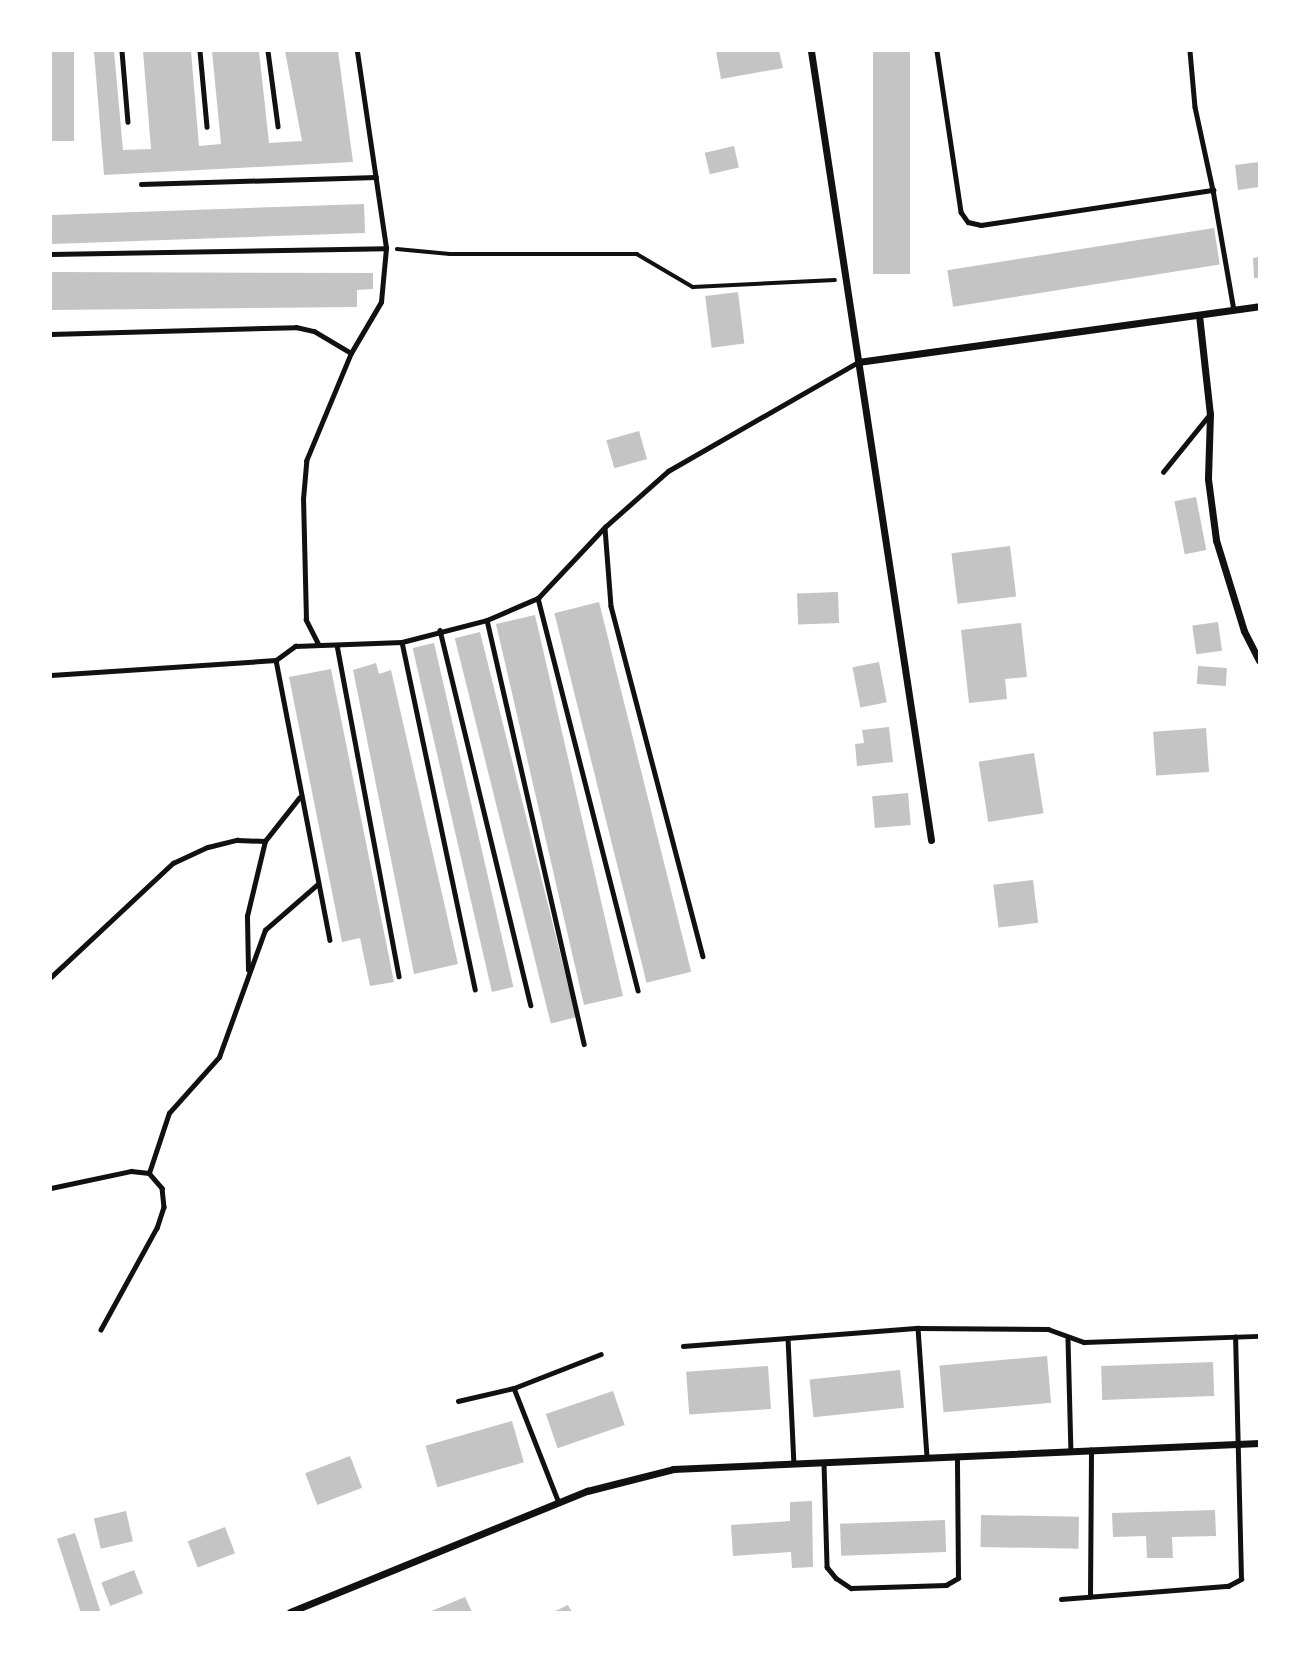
<!DOCTYPE html>
<html>
<head>
<meta charset="utf-8">
<style>
	body { margin:0 }
	#map { position:relative; width:1310px; height:1663px; overflow:hidden; background:#fff; font-family:Inter,sans-serif }
	div>[style] { position:absolute }
	.building>* { inset:0; background:#c4c4c4; transform-origin:0 0 }
	.path>* { height:3.5px; margin:-1.75px; padding:0 1.75px; transform-origin:1.75px; border-radius:1.75px; background:#111 }
	.service>* { height:4.5px; margin:-2.25px; padding:0 2.25px; transform-origin:2.25px; border-radius:2.25px; background:#111 }
	.minor>* { height:7px; margin:-3.5px; padding:0 3.5px; transform-origin:3.5px; border-radius:3.5px; background:#111 }
	span { translate:-50% -50%; white-space:nowrap; text-align:center; line-height:1.15; -webkit-text-stroke:5px #fff; paint-order:stroke }
	.frame { position:absolute; inset:0; border:52px solid #fff; pointer-events:none }
</style>
</head>
<body>
<div id="map">
	<div class="building">
		<i style="left:51px;top:51px;width:23px;height:90px"></i>
		<i style="clip-path:polygon(94px 51px,114px 51px,123px 150px,151px 149px,143px 51px,191px 51px,199px 146px,221px 144px,212px 51px,259px 51px,269px 143px,302px 141px,285px 51px,338px 51px,353px 162px,104px 175px)"></i>
		<i style="clip-path:polygon(716px 51px,779px 51px,783px 68px,721px 79px)"></i>
		<i style="left:873px;top:51px;width:37px;height:223px"></i>
		<i style="left:734px;top:146px;width:22px;height:30px;rotate:77deg"></i>
		<i style="clip-path:polygon(1259px 162px,1259px 187px,1238px 190px,1235px 165px)"></i>
		<i style="left:364px;top:204px;width:29px;height:313px;rotate:88deg"></i>
		<i style="left:1214px;top:228px;width:37px;height:270px;rotate:81deg"></i>
		<i style="clip-path:polygon(1259px 257px,1259px 278px,1254px 278px,1253px 258px)"></i>
		<i style="clip-path:polygon(51px 272px,373px 273px,373px 289px,357px 290px,357px 307px,51px 310px)"></i>
		<i style="left:738px;top:292px;width:52px;height:33px;rotate:83deg"></i>
		<i style="left:639px;top:431px;width:29px;height:34px;rotate:74deg"></i>
		<i style="left:1196px;top:497px;width:54px;height:22px;rotate:79deg"></i>
		<i style="left:1010px;top:546px;width:51px;height:59px;rotate:83deg"></i>
		<i style="left:838px;top:592px;width:31px;height:41px;rotate:88deg"></i>
		<i style="left:599px;top:602px;width:381px;height:46px;rotate:76deg"></i>
		<i style="left:535px;top:615px;width:391px;height:40px;rotate:77deg"></i>
		<i style="left:1218px;top:622px;width:29px;height:26px;rotate:82deg"></i>
		<i style="clip-path:polygon(1021px 623px,1027px 677px,1005px 679px,1007px 699px,969px 703px,961px 630px)"></i>
		<i style="left:480px;top:632px;width:397px;height:26px;rotate:76deg"></i>
		<i style="left:434px;top:643px;width:353px;height:22px;rotate:77deg"></i>
		<i style="left:879px;top:662px;width:41px;height:27px;rotate:79deg"></i>
		<i style="clip-path:polygon(376px 663px,379px 674px,391px 670px,458px 964px,414px 974px,353px 670px)"></i>
		<i style="left:1198px;top:666px;width:29px;height:18px;rotate:4deg"></i>
		<i style="clip-path:polygon(331px 669px,394px 982px,370px 986px,360px 938px,342px 942px,289px 677px)"></i>
		<i style="clip-path:polygon(889px 727px,893px 762px,857px 766px,855px 744px,864px 743px,862px 730px)"></i>
		<i style="left:1206px;top:728px;width:44px;height:53px;rotate:86deg"></i>
		<i style="left:1034px;top:753px;width:61px;height:56px;rotate:81deg"></i>
		<i style="left:908px;top:793px;width:32px;height:36px;rotate:85deg"></i>
		<i style="left:1033px;top:880px;width:43px;height:40px;rotate:83deg"></i>
		<i style="left:1047px;top:1356px;width:47px;height:108px;rotate:85deg"></i>
		<i style="left:1213px;top:1362px;width:34px;height:112px;rotate:88deg"></i>
		<i style="left:768px;top:1366px;width:43px;height:82px;rotate:86deg"></i>
		<i style="left:900px;top:1370px;width:38px;height:91px;rotate:84deg"></i>
		<i style="left:613px;top:1391px;width:36px;height:71px;rotate:71deg"></i>
		<i style="left:512px;top:1421px;width:43px;height:90px;rotate:74deg"></i>
		<i style="left:350px;top:1456px;width:34px;height:48px;rotate:69deg"></i>
		<i style="clip-path:polygon(812px 1501px,813px 1567px,792px 1568px,791px 1552px,733px 1556px,731px 1525px,790px 1521px,790px 1502px)"></i>
		<i style="clip-path:polygon(1215px 1510px,1216px 1536px,1172px 1537px,1173px 1558px,1147px 1558px,1146px 1536px,1113px 1537px,1112px 1513px)"></i>
		<i style="left:126px;top:1511px;width:31px;height:33px;rotate:77deg"></i>
		<i style="left:981px;top:1515px;width:98px;height:32px;rotate:1deg"></i>
		<i style="left:945px;top:1520px;width:32px;height:105px;rotate:88deg"></i>
		<i style="left:225px;top:1527px;width:28px;height:40px;rotate:69deg"></i>
		<i style="left:75px;top:1533px;width:83px;height:19px;rotate:72deg"></i>
		<i style="left:134px;top:1570px;width:25px;height:35px;rotate:69deg"></i>
		<i style="clip-path:polygon(465px 1597px,472px 1612px,429px 1612px)"></i>
		<i style="clip-path:polygon(568px 1605px,572px 1612px,553px 1612px)"></i>
	</div>
	<div class="path">
		<i style="left:397px;top:249px;width:53px;rotate:5.4deg"></i>
		<i style="left:450px;top:254px;width:187px"></i>
		<i style="left:637px;top:254px;width:65px;rotate:30.5deg"></i>
		<i style="left:693px;top:287px;width:142px;rotate:-2.8deg"></i>
	</div>
	<div class="service">
		<i style="left:122px;top:51px;width:71px;rotate:85.2deg"></i>
		<i style="left:200px;top:51px;width:76px;rotate:84.7deg"></i>
		<i style="left:268px;top:51px;width:76px;rotate:82.4deg"></i>
		<i style="left:937px;top:51px;width:163px;rotate:81.5deg"></i>
		<i style="left:961px;top:212px;width:12px;rotate:55deg"></i>
		<i style="left:968px;top:222px;width:13px;rotate:13deg"></i>
		<i style="left:981px;top:225px;width:235px;rotate:-8.6deg"></i>
		<i style="left:1213px;top:190px;width:122px;rotate:80.1deg"></i>
		<i style="left:1190px;top:51px;width:56px;rotate:84.9deg"></i>
		<i style="left:1195px;top:107px;width:85px;rotate:77.8deg"></i>
		<i style="left:141px;top:184px;width:235px;rotate:-1.7deg"></i>
		<i style="left:51px;top:254px;width:335px;rotate:-1deg"></i>
		<i style="left:51px;top:334px;width:245px;rotate:-1.6deg"></i>
		<i style="left:296px;top:327px;width:18px;rotate:13deg"></i>
		<i style="left:314px;top:331px;width:43px;rotate:30.7deg"></i>
		<i style="left:1163px;top:472px;width:75px;rotate:-51deg"></i>
		<i style="left:605px;top:528px;width:78px;rotate:85.6deg"></i>
		<i style="left:611px;top:606px;width:362px;rotate:75.3deg"></i>
		<i style="left:538px;top:598px;width:405px;rotate:75.7deg"></i>
		<i style="left:487px;top:620px;width:435px;rotate:77.1deg"></i>
		<i style="left:440px;top:630px;width:386px;rotate:76.4deg"></i>
		<i style="left:402px;top:642px;width:355px;rotate:78.1deg"></i>
		<i style="left:318px;top:644px;width:27px;rotate:-117deg"></i>
		<i style="left:306px;top:620px;width:121px;rotate:-91.4deg"></i>
		<i style="left:303px;top:499px;width:38px;rotate:-85deg"></i>
		<i style="left:306px;top:461px;width:117px;rotate:-67.4deg"></i>
		<i style="left:351px;top:353px;width:59px;rotate:-59.5deg"></i>
		<i style="left:381px;top:302px;width:54px;rotate:-84.7deg"></i>
		<i style="left:386px;top:248px;width:199px;rotate:-98.4deg"></i>
		<i style="left:337px;top:645px;width:337px;rotate:79.4deg"></i>
		<i style="left:276px;top:660px;width:285px;rotate:79.1deg"></i>
		<i style="left:51px;top:675px;width:225px;rotate:-3.8deg"></i>
		<i style="left:276px;top:660px;width:24px;rotate:-36deg"></i>
		<i style="left:295px;top:646px;width:107px;rotate:-2.1deg"></i>
		<i style="left:402px;top:642px;width:88px;rotate:-14.5deg"></i>
		<i style="left:487px;top:620px;width:56px;rotate:-23.3deg"></i>
		<i style="left:538px;top:598px;width:98px;rotate:-46.7deg"></i>
		<i style="left:605px;top:527px;width:84px;rotate:-41.6deg"></i>
		<i style="left:668px;top:471px;width:219px;rotate:-29.8deg"></i>
		<i style="left:248px;top:970px;width:54px;rotate:-91.1deg"></i>
		<i style="left:247px;top:916px;width:77px;rotate:-76.5deg"></i>
		<i style="left:265px;top:841px;width:55px;rotate:-51.7deg"></i>
		<i style="left:51px;top:977px;width:167px;rotate:-43.1deg"></i>
		<i style="left:173px;top:863px;width:38px;rotate:-25deg"></i>
		<i style="left:208px;top:847px;width:30px;rotate:-14deg"></i>
		<i style="left:237px;top:840px;width:28px;rotate:2deg"></i>
		<i style="left:149px;top:1173px;width:63px;rotate:-71.6deg"></i>
		<i style="left:169px;top:1113px;width:75px;rotate:-48.2deg"></i>
		<i style="left:219px;top:1057px;width:135px;rotate:-70.1deg"></i>
		<i style="left:265px;top:930px;width:70px;rotate:-41deg"></i>
		<i style="left:51px;top:1188px;width:82px;rotate:-12deg"></i>
		<i style="left:131px;top:1171px;width:18px;rotate:6deg"></i>
		<i style="left:149px;top:1173px;width:20px;rotate:49deg"></i>
		<i style="left:162px;top:1188px;width:19px;rotate:84deg"></i>
		<i style="left:164px;top:1207px;width:22px;rotate:108deg"></i>
		<i style="left:157px;top:1228px;width:116px;rotate:118.8deg"></i>
		<i style="left:918px;top:1328px;width:130px;rotate:86deg"></i>
		<i style="left:788px;top:1338px;width:125px;rotate:87.3deg"></i>
		<i style="left:1068px;top:1339px;width:112px;rotate:88.5deg"></i>
		<i style="left:683px;top:1346px;width:236px;rotate:-4.4deg"></i>
		<i style="left:918px;top:1328px;width:130px;rotate:0.4deg"></i>
		<i style="left:1048px;top:1329px;width:38px;rotate:20deg"></i>
		<i style="left:1084px;top:1342px;width:175px;rotate:-2deg"></i>
		<i style="left:514px;top:1388px;width:123px;rotate:68.6deg"></i>
		<i style="left:458px;top:1401px;width:57px;rotate:-13.1deg"></i>
		<i style="left:514px;top:1388px;width:93px;rotate:-21.3deg"></i>
		<i style="left:824px;top:1463px;width:104px;rotate:88.3deg"></i>
		<i style="left:827px;top:1567px;width:14px;rotate:51deg"></i>
		<i style="left:836px;top:1578px;width:18px;rotate:34deg"></i>
		<i style="left:851px;top:1588px;width:95px;rotate:-1.8deg"></i>
		<i style="left:946px;top:1585px;width:14px;rotate:-30deg"></i>
		<i style="left:958px;top:1578px;width:121px;rotate:-90.5deg"></i>
		<i style="left:1090px;top:1597px;width:147px;rotate:-89.6deg"></i>
		<i style="left:1061px;top:1599px;width:168px;rotate:-4.5deg"></i>
		<i style="left:1228px;top:1586px;width:15px;rotate:-28deg"></i>
		<i style="left:1241px;top:1579px;width:242px;rotate:-91.4deg"></i>
	</div>
	<div class="minor">
		<i style="left:811px;top:51px;width:798px;rotate:81.35deg"></i>
		<i style="left:1199px;top:315px;width:100px;rotate:83.7deg"></i>
		<i style="left:1210px;top:414px;width:65px;rotate:91.8deg"></i>
		<i style="left:1208px;top:479px;width:62px;rotate:82.5deg"></i>
		<i style="left:1216px;top:540px;width:95px;rotate:72.9deg"></i>
		<i style="left:1244px;top:631px;width:33px;rotate:63deg"></i>
		<i style="left:858px;top:362px;width:405px;rotate:-7.9deg"></i>
		<i style="left:290px;top:1612px;width:321px;rotate:-22.2deg"></i>
		<i style="left:587px;top:1491px;width:89px;rotate:-14.3deg"></i>
		<i style="left:673px;top:1469px;width:587px;rotate:-2.54deg"></i>
	</div>
	<div class="frame"></div>
</div>
</body>
</html>
